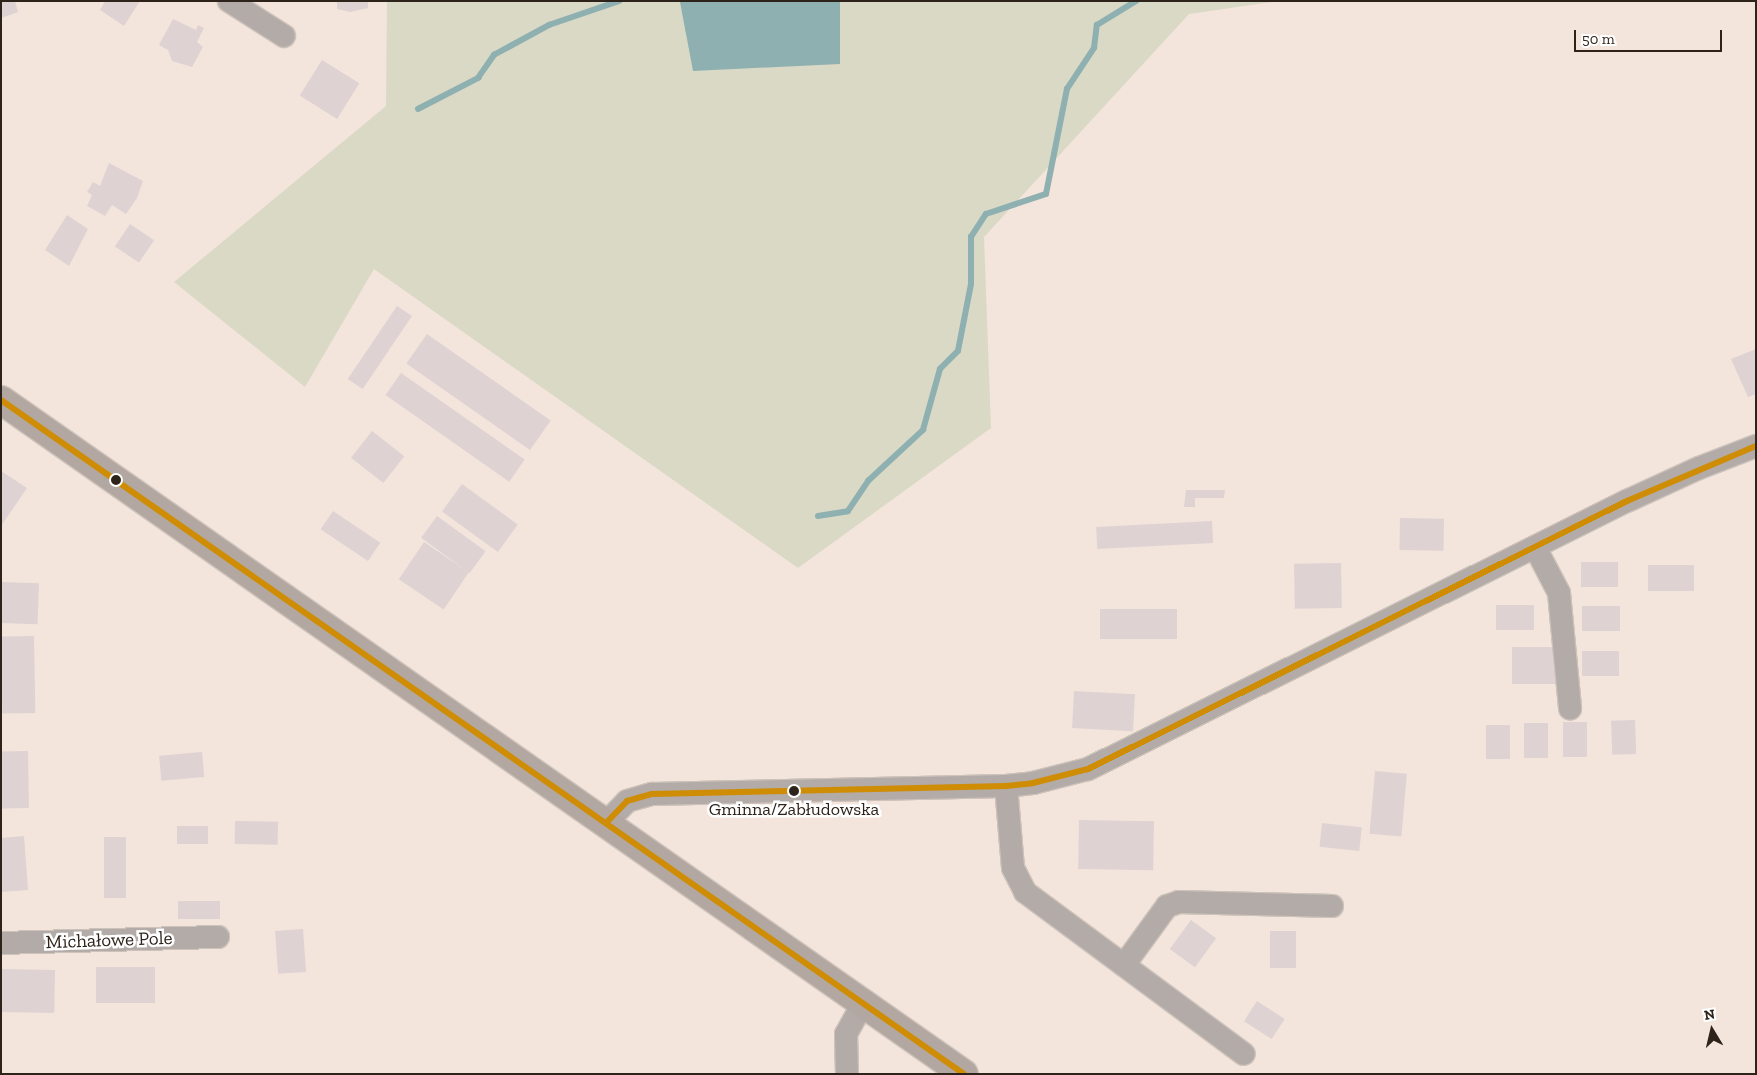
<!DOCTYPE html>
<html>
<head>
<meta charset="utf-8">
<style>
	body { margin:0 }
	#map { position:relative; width:1757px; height:1075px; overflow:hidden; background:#f3e5dc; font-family:"Zilla Slab",serif }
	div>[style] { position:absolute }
	.green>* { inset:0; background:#d9d9c6 }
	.water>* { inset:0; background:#8eb0b1 }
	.stream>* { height:5.5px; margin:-2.75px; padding:0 2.75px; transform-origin:2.75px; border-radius:2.75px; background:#8eb0b1 }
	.building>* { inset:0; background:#ded2d3; transform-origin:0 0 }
	.roads { filter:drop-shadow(1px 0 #cec3bb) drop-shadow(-1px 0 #cec3bb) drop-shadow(0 1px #cec3bb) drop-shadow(0 -1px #cec3bb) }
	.minor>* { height:22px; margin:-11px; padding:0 11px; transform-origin:11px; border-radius:11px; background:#b3aba8 }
	.highway>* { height:28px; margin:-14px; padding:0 14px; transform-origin:14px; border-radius:14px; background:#b2a7a1 }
	.bus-1>* { height:6px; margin:-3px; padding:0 3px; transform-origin:3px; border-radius:3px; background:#cf8c05 }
	.dots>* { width:14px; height:14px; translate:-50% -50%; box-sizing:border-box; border:2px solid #fff; border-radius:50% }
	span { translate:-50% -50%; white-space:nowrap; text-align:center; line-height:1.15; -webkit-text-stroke:5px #fff; paint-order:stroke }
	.bus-label { font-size:18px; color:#2e231a }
	.street-label { font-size:19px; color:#2e231a }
	.frame { position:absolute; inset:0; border:2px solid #2e231a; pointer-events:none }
	.north { position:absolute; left:1687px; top:1005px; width:50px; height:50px; -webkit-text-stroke:4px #fff; paint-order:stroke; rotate:351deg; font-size:14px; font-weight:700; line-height:20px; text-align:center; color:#2e231a }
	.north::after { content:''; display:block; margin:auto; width:18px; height:22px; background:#2e231a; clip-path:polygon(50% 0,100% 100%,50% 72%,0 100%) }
	.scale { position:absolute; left:1574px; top:30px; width:148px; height:22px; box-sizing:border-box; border:2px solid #2e231a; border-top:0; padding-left:6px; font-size:15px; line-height:18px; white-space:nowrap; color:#2e231a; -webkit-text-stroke:4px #fff; paint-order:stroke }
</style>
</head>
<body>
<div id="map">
	<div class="green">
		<i style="clip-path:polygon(387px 1px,1279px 1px,1189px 14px,984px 237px,991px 428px,798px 568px,374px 269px,305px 387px,174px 282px,386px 106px)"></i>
	</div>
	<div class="water">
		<i style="clip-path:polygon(840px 1px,840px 64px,693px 71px,680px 2px)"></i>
	</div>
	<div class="stream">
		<i style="left:418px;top:109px;width:68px;rotate:-27.3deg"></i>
		<i style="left:478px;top:78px;width:28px;rotate:-55deg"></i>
		<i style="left:494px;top:55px;width:63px;rotate:-28.6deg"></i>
		<i style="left:549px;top:25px;width:74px;rotate:-18.9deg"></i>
		<i style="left:818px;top:516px;width:30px;rotate:-9deg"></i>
		<i style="left:848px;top:511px;width:36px;rotate:-56deg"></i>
		<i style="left:868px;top:481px;width:75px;rotate:-42.8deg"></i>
		<i style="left:923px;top:430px;width:63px;rotate:-74.4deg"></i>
		<i style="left:940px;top:369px;width:25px;rotate:-45deg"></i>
		<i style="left:958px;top:351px;width:68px;rotate:-79deg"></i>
		<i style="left:971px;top:284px;width:47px;rotate:-90deg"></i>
		<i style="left:971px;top:237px;width:27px;rotate:-57deg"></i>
		<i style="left:986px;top:214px;width:63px;rotate:-18.4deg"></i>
		<i style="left:1046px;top:194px;width:107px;rotate:-78.7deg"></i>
		<i style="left:1067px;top:89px;width:49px;rotate:-56.6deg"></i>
		<i style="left:1094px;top:48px;width:23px;rotate:-83deg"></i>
		<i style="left:1097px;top:25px;width:46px;rotate:-31.6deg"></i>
	</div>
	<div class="building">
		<i style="clip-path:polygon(1px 1px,15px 1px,18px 12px,1px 18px)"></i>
		<i style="clip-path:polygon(105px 1px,140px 1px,124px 26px,100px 10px)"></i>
		<i style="clip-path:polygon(337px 1px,368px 1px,368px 8px,350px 12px,337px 9px)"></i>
		<i style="clip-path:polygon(173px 19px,196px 30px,198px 25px,204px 28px,197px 42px,203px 47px,192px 67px,172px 61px,168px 50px,159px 45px)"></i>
		<i style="left:322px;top:60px;width:44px;height:42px;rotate:32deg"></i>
		<i style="clip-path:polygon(109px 163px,143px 181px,137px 198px,126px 214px,112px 205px,105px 216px,87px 206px,92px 195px,87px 192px,93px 182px,100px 186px)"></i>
		<i style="clip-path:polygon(67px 215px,88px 229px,69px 266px,45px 250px)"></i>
		<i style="left:130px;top:224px;width:29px;height:27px;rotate:34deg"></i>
		<i style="left:397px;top:306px;width:18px;height:88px;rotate:34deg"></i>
		<i style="left:427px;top:334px;width:151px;height:36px;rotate:35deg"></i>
		<i style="clip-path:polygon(1756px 349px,1756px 394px,1748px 397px,1731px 359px)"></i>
		<i style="left:401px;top:373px;width:151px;height:27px;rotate:35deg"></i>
		<i style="left:372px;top:431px;width:41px;height:34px;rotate:38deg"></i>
		<i style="clip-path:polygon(1px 471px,27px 488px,1px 526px)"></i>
		<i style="left:462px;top:484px;width:69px;height:34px;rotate:36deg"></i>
		<i style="clip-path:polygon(1186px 490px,1225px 490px,1224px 498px,1195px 498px,1195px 507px,1184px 507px)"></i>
		<i style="left:333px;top:511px;width:57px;height:22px;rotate:34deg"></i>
		<i style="left:437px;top:516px;width:60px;height:27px;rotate:36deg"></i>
		<i style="left:1400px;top:518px;width:44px;height:32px;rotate:1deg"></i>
		<i style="left:1212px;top:521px;width:22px;height:116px;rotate:87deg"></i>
		<i style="left:424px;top:542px;width:54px;height:45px;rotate:34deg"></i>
		<i style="left:1581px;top:562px;width:37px;height:25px"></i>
		<i style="left:1341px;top:563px;width:45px;height:47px;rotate:89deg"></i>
		<i style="left:1694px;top:565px;width:26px;height:46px;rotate:90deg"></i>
		<i style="left:1px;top:582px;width:38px;height:41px;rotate:2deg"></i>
		<i style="left:1496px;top:605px;width:38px;height:25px"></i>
		<i style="left:1582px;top:606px;width:38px;height:25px"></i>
		<i style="left:1177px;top:609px;width:30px;height:77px;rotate:90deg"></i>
		<i style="left:34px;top:636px;width:77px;height:33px;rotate:89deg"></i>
		<i style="left:1512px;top:647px;width:45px;height:37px"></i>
		<i style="left:1582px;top:651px;width:37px;height:25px"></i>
		<i style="left:1074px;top:691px;width:61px;height:37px;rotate:3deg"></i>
		<i style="left:1635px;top:720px;width:34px;height:24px;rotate:88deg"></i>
		<i style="left:1587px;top:722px;width:35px;height:24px;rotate:90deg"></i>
		<i style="left:1548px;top:723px;width:35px;height:24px;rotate:90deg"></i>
		<i style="left:1486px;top:725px;width:24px;height:34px"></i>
		<i style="left:28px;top:751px;width:57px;height:27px;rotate:89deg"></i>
		<i style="left:202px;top:752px;width:25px;height:43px;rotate:85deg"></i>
		<i style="left:1375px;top:771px;width:32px;height:63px;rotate:5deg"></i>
		<i style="left:1079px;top:820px;width:75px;height:49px;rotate:1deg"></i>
		<i style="left:235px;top:821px;width:43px;height:23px;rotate:1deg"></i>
		<i style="left:1322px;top:823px;width:40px;height:24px;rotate:6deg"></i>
		<i style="left:208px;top:826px;width:18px;height:31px;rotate:90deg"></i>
		<i style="clip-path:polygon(24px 836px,28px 890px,1px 892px,1px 838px)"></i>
		<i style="left:104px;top:837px;width:22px;height:61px"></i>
		<i style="left:220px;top:901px;width:18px;height:42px;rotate:90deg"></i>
		<i style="left:1191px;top:920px;width:31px;height:36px;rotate:36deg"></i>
		<i style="left:303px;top:929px;width:43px;height:28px;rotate:86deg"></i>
		<i style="left:1270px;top:931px;width:26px;height:37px"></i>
		<i style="left:96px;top:967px;width:59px;height:36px"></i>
		<i style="left:1px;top:969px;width:54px;height:43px;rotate:1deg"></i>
		<i style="left:1257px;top:1001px;width:33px;height:24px;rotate:33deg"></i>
	</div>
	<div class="roads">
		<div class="minor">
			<i style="left:229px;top:1px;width:65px;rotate:32.5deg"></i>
			<i style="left:1535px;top:547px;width:52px;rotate:62.4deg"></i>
			<i style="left:1559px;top:593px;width:116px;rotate:84.5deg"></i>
			<i style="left:1006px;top:786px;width:82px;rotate:85.1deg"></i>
			<i style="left:1013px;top:868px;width:27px;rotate:63deg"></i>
			<i style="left:1025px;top:892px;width:272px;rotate:36.5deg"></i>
			<i style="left:606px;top:823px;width:30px;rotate:-46deg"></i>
			<i style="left:627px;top:801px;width:26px;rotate:-16deg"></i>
			<i style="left:652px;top:794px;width:354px;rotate:-1.3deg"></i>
			<i style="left:1006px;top:786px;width:27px;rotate:-6deg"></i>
			<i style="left:1033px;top:783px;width:57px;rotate:-14.3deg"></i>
			<i style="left:1088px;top:769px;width:602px;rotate:-26.44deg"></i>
			<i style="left:1627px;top:501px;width:79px;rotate:-24.6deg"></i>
			<i style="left:1699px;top:468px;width:61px;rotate:-21.1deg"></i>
			<i style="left:1px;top:943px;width:217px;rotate:-1.6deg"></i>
			<i style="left:1124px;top:965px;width:73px;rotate:-53.9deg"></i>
			<i style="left:1167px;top:906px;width:13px;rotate:-18deg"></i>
			<i style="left:1179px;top:902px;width:153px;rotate:1.5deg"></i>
			<i style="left:847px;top:1074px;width:40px;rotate:-91.4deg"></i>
			<i style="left:846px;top:1034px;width:38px;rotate:-61deg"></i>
		</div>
		<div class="highway">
			<i style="left:1px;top:400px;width:1175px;rotate:34.99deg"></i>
		</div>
	</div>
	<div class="bus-1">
		<i style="left:1px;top:400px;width:1175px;rotate:34.99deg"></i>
		<i style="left:606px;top:823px;width:30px;rotate:-46deg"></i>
		<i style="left:627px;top:801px;width:26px;rotate:-16deg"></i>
		<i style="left:652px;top:794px;width:354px;rotate:-1.3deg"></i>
		<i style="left:1006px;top:786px;width:27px;rotate:-6deg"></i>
		<i style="left:1033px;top:783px;width:57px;rotate:-14.3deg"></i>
		<i style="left:1088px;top:769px;width:602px;rotate:-26.44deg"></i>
		<i style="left:1627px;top:501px;width:140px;rotate:-23.1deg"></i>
	</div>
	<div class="dots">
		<i style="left:116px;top:480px;background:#2e231a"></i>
		<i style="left:794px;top:791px;background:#2e231a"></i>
	</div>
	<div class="bus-label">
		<span style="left:794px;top:809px">Gminna/Zabłudowska</span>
	</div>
	<div class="street-label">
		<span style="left:109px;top:940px;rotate:-2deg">Michałowe Pole</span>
	</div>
	<div class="frame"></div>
	<div class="north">N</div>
	<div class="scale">50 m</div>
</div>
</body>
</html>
